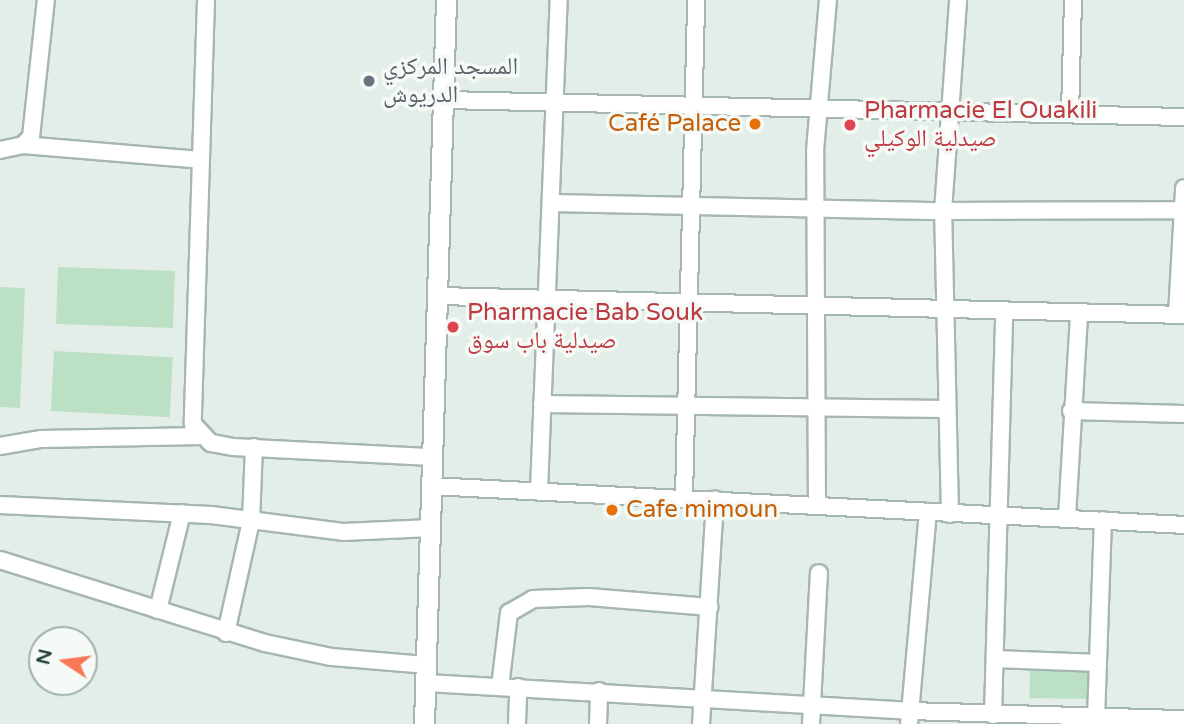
<!DOCTYPE html>
<html>
<head>
<meta charset="utf-8">
<style>
	body { margin:0 }
	#map { position:relative; width:1184px; height:724px; overflow:hidden; background:#e4eee9; font-family:"Varela Round","Noto Naskh Arabic",sans-serif }
	div>[style] { position:absolute }
	.green>* { inset:0; background:#bce0c4; transform-origin:0 0 }
	.roads { filter:drop-shadow(2px 0 #a6b7b0) drop-shadow(-2px 0 #a6b7b0) drop-shadow(0 2px #a6b7b0) drop-shadow(0 -2px #a6b7b0) }
	.minor>* { height:16px; margin:-8px; padding:0 8px; transform-origin:8px; border-radius:8px; background:#fff }
	.tertiary>* { height:19px; margin:-9.5px; padding:0 9.5px; transform-origin:9.5px; border-radius:9.5px; background:#fff }
	.dots>* { width:19px; height:19px; translate:-50% -50%; box-sizing:border-box; border:4px solid #f5faf7; border-radius:50% }
	span { translate:-50% -50%; white-space:nowrap; text-align:center; line-height:1.15; -webkit-text-stroke:7px #f5faf7; paint-order:stroke }
	.worship-label { font-size:24px; color:#5b616d }
	.left { translate:0 -50%; text-align:left }
	.health-label { font-size:24px; color:#be3a42 }
	.food-label { font-size:24px; color:#c56008 }
	.right { translate:-100% -50%; text-align:right }
	.north { position:absolute; left:28px; top:626px; width:70px; height:70px; box-sizing:border-box; background:#f5faf7; border:2px solid #a1b0aa; border-radius:50%; rotate:283deg; font-size:19px; font-weight:700; line-height:28px; text-align:center; color:#224137 }
	.north::after { content:''; display:block; margin:auto; width:24px; height:32px; background:#f97857; clip-path:polygon(50% 0,100% 100%,50% 72%,0 100%) }
</style>
</head>
<body>
<div id="map">
	<div class="green">
		<i style="left:58px;top:267px;width:117px;height:57px;rotate:2deg"></i>
		<i style="clip-path:polygon(0 287px,25px 288px,20px 408px,0 407px)"></i>
		<i style="left:54px;top:351px;width:119px;height:60px;rotate:3deg"></i>
		<i style="left:1030px;top:668px;width:61px;height:30px;rotate:1deg"></i>
	</div>
	<div class="roads">
		<div class="minor">
			<i style="left:206px;top:0;width:424px;rotate:91.8deg"></i>
			<i style="left:193px;top:424px;width:26px;rotate:47deg"></i>
			<i style="left:211px;top:443px;width:22px;rotate:10deg"></i>
			<i style="left:233px;top:447px;width:200px;rotate:2.9deg"></i>
			<i style="left:445px;top:100px;width:739px;rotate:1.32deg"></i>
			<i style="left:1070px;top:114px;width:114px;rotate:-88.5deg"></i>
			<i style="left:23px;top:145px;width:178px;rotate:4.8deg"></i>
			<i style="left:0;top:150px;width:24px;rotate:-12deg"></i>
			<i style="left:23px;top:145px;width:11px;rotate:-45deg"></i>
			<i style="left:31px;top:137px;width:138px;rotate:-83.8deg"></i>
			<i style="left:552px;top:203px;width:391px;rotate:1.2deg"></i>
			<i style="left:943px;top:211px;width:238px;rotate:-0.2deg"></i>
			<i style="left:439px;top:296px;width:745px;rotate:1.46deg"></i>
			<i style="left:1177px;top:315px;width:127px;rotate:-86.8deg"></i>
			<i style="left:542px;top:404px;width:404px;rotate:0.7deg"></i>
			<i style="left:1071px;top:411px;width:113px;rotate:1.5deg"></i>
			<i style="left:0;top:446px;width:42px;rotate:-9.7deg"></i>
			<i style="left:41px;top:439px;width:161px;rotate:-1.1deg"></i>
			<i style="left:431px;top:486px;width:754px;rotate:2.96deg"></i>
			<i style="left:539px;top:490px;width:490px;rotate:-87.7deg"></i>
			<i style="left:684px;top:497px;width:497px;rotate:-88.6deg"></i>
			<i style="left:0;top:505px;width:211px;rotate:2.7deg"></i>
			<i style="left:211px;top:515px;width:133px;rotate:7.3deg"></i>
			<i style="left:343px;top:532px;width:88px;rotate:-2.6deg"></i>
			<i style="left:817px;top:505px;width:354px;rotate:-90.3deg"></i>
			<i style="left:815px;top:151px;width:152px;rotate:-85.1deg"></i>
			<i style="left:950px;top:514px;width:303px;rotate:-91.3deg"></i>
			<i style="left:943px;top:211px;width:212px;rotate:-85.9deg"></i>
			<i style="left:1067px;top:517px;width:204px;rotate:-86.6deg"></i>
			<i style="left:0;top:560px;width:278px;rotate:17.4deg"></i>
			<i style="left:265px;top:643px;width:67px;rotate:12deg"></i>
			<i style="left:331px;top:657px;width:95px;rotate:4.8deg"></i>
			<i style="left:158px;top:610px;width:100px;rotate:-76.1deg"></i>
			<i style="left:226px;top:633px;width:115px;rotate:-77.4deg"></i>
			<i style="left:251px;top:521px;width:74px;rotate:-87.7deg"></i>
			<i style="left:996px;top:659px;width:102px;rotate:2.2deg"></i>
			<i style="left:426px;top:683px;width:484px;rotate:3.3deg"></i>
			<i style="left:909px;top:711px;width:275px;rotate:1.7deg"></i>
			<i style="left:500px;top:687px;width:75px;rotate:-83.1deg"></i>
			<i style="left:509px;top:613px;width:28px;rotate:-30deg"></i>
			<i style="left:533px;top:599px;width:56px;rotate:-2deg"></i>
			<i style="left:589px;top:597px;width:121px;rotate:4.7deg"></i>
			<i style="left:993px;top:715px;width:405px;rotate:-88.4deg"></i>
			<i style="left:1096px;top:719px;width:199px;rotate:-88deg"></i>
			<i style="left:517px;top:724px;width:37px;rotate:-88deg"></i>
			<i style="left:598px;top:724px;width:33px;rotate:-88deg"></i>
			<i style="left:701px;top:724px;width:225px;rotate:-86.4deg"></i>
			<i style="left:811px;top:724px;width:151px;rotate:-87deg"></i>
			<i style="left:909px;top:724px;width:213px;rotate:-84.9deg"></i>
		</div>
		<div class="tertiary">
			<i style="left:424px;top:724px;width:724px;rotate:-88.26deg"></i>
		</div>
	</div>
	<div class="dots">
		<i style="left:369px;top:81px;background:#6b7280"></i>
		<i style="left:755px;top:124px;background:#e8710a"></i>
		<i style="left:850px;top:125px;background:#e0444e"></i>
		<i style="left:453px;top:327px;background:#e0444e"></i>
		<i style="left:612px;top:510px;background:#e8710a"></i>
	</div>
	<div class="worship-label">
		<span class="left" style="left:383px;top:81px">المسجد المركزي<br>الدريوش</span>
	</div>
	<div class="health-label">
		<span class="left" style="left:864px;top:125px">Pharmacie El Ouakili<br>صيدلية الوكيلي</span>
		<span class="left" style="left:467px;top:327px">Pharmacie Bab Souk<br>صيدلية باب سوق</span>
	</div>
	<div class="food-label">
		<span class="right" style="left:741px;top:124px">Café Palace</span>
		<span class="left" style="left:626px;top:510px">Cafe mimoun</span>
	</div>
	<div class="north">N</div>
</div>
</body>
</html>
